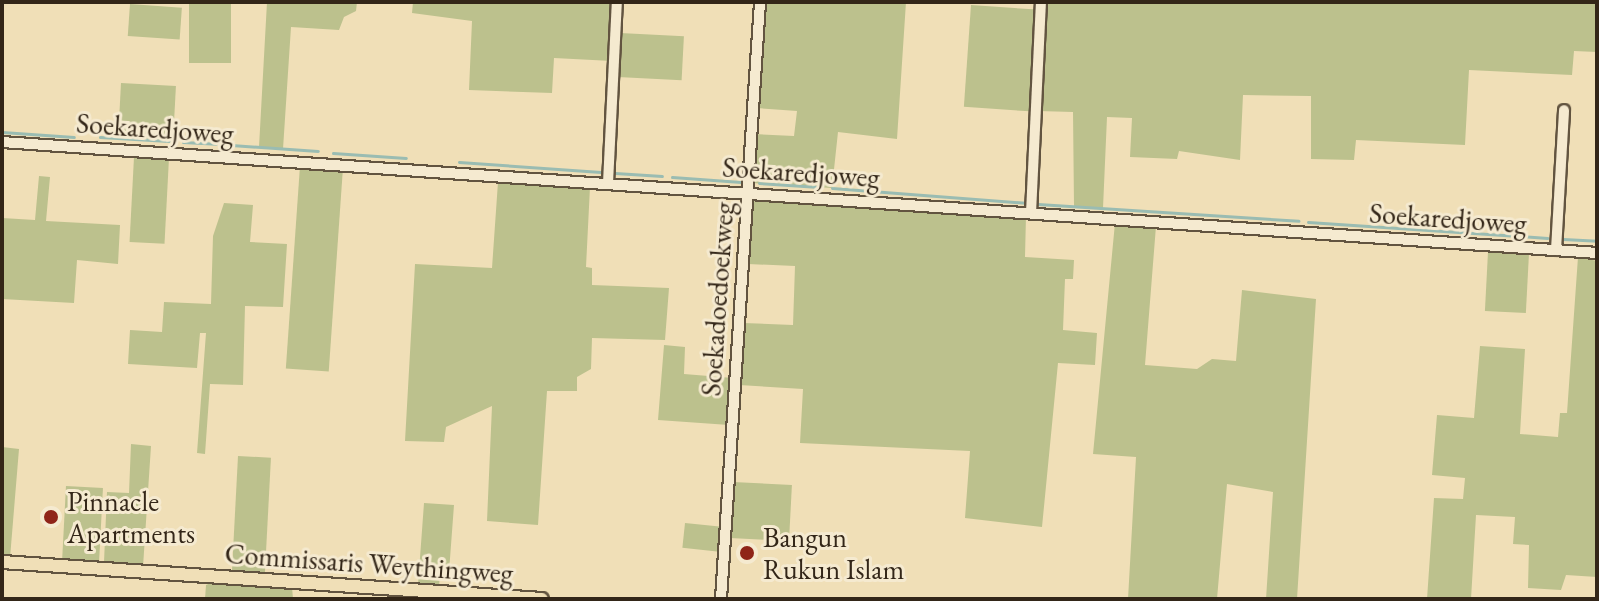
<!DOCTYPE html>
<html>
<head>
<meta charset="utf-8">
<style>
	body { margin:0 }
	#map { position:relative; width:1599px; height:601px; overflow:hidden; background:#f0dfb7; font-family:"EB Garamond",serif }
	div>[style] { position:absolute }
	.green>* { inset:0; background:#bcc18d; transform-origin:0 0 }
	.stream>* { height:3px; margin:-1.5px; padding:0 1.5px; transform-origin:1.5px; border-radius:1.5px; background:#9abcb2 }
	.roads { filter:drop-shadow(2px 0 #625440) drop-shadow(-2px 0 #625440) drop-shadow(0 2px #625440) drop-shadow(0 -2px #625440) }
	.minor>* { height:10px; margin:-5px; padding:0 5px; transform-origin:5px; border-radius:5px; background:#f5ead0 }
	.major>* { height:12px; margin:-6px; padding:0 6px; transform-origin:6px; border-radius:6px; background:#f0dfb7 }
	.dots>* { width:22px; height:22px; translate:-50% -50%; box-sizing:border-box; border:4px solid #f5ead0; border-radius:50% }
	span { translate:-50% -50%; white-space:nowrap; text-align:center; line-height:1.15; -webkit-text-stroke:6px #f5ead0; paint-order:stroke }
	.street-label { font-size:28px; color:#332618 }
	.poi-label { font-size:28px; color:#332618 }
	.left { translate:0 -50%; text-align:left }
	.frame { position:absolute; inset:0; border:4px solid #332618; pointer-events:none }
</style>
</head>
<body>
<div id="map">
	<div class="green">
		<i style="left:189px;top:2px;width:42px;height:61px"></i>
		<i style="clip-path:polygon(267px 2px,357px 2px,356px 11px,344px 17px,339px 30px,291px 27px,283px 149px,259px 147px)"></i>
		<i style="clip-path:polygon(413px 2px,614px 2px,612px 61px,554px 58px,552px 93px,469px 90px,472px 21px,412px 13px)"></i>
		<i style="clip-path:polygon(764px 2px,906px 2px,897px 139px,838px 132px,832px 188px,751px 183px,754px 134px,794px 136px,797px 111px,756px 108px)"></i>
		<i style="clip-path:polygon(1045px 2px,1597px 2px,1597px 52px,1574px 51px,1572px 75px,1469px 70px,1465px 145px,1356px 140px,1354px 160px,1311px 159px,1311px 96px,1243px 95px,1240px 160px,1179px 151px,1177px 159px,1130px 157px,1132px 118px,1107px 117px,1103px 208px,1074px 206px,1073px 112px,1038px 111px)"></i>
		<i style="left:130px;top:4px;width:52px;height:32px;rotate:4deg"></i>
		<i style="left:971px;top:5px;width:66px;height:102px;rotate:4deg"></i>
		<i style="left:620px;top:33px;width:64px;height:44px;rotate:3deg"></i>
		<i style="left:121px;top:83px;width:55px;height:55px;rotate:3deg"></i>
		<i style="left:134px;top:157px;width:35px;height:85px;rotate:3deg"></i>
		<i style="left:300px;top:166px;width:43px;height:203px;rotate:4deg"></i>
		<i style="clip-path:polygon(39px 176px,50px 177px,46px 221px,120px 225px,118px 264px,77px 260px,74px 303px,2px 299px,2px 218px,35px 220px)"></i>
		<i style="clip-path:polygon(498px 182px,590px 187px,586px 267px,592px 268px,592px 285px,669px 288px,665px 340px,592px 338px,591px 369px,577px 377px,577px 391px,547px 391px,538px 525px,487px 521px,492px 406px,446px 427px,444px 442px,405px 441px,415px 264px,492px 268px)"></i>
		<i style="clip-path:polygon(759px 198px,1026px 216px,1025px 257px,1074px 260px,1073px 279px,1065px 279px,1063px 330px,1097px 333px,1095px 365px,1058px 363px,1042px 527px,965px 518px,970px 451px,800px 443px,803px 389px,739px 385px,743px 323px,793px 325px,795px 266px,748px 264px,752px 203px)"></i>
		<i style="clip-path:polygon(224px 203px,253px 205px,250px 242px,287px 244px,283px 307px,245px 306px,243px 385px,210px 384px,205px 454px,197px 453px,206px 333px,200px 333px,197px 368px,128px 364px,130px 330px,162px 332px,164px 302px,211px 304px,213px 236px)"></i>
		<i style="clip-path:polygon(1115px 223px,1156px 226px,1145px 365px,1197px 369px,1212px 359px,1236px 361px,1242px 290px,1316px 299px,1297px 599px,1266px 599px,1273px 492px,1227px 484px,1217px 599px,1128px 599px,1136px 457px,1093px 454px)"></i>
		<i style="left:1488px;top:252px;width:41px;height:59px;rotate:3deg"></i>
		<i style="clip-path:polygon(1578px 257px,1597px 261px,1597px 577px,1566px 575px,1561px 590px,1528px 588px,1529px 545px,1513px 544px,1515px 517px,1476px 515px,1471px 599px,1427px 599px,1434px 498px,1463px 499px,1465px 478px,1432px 475px,1437px 415px,1474px 418px,1480px 346px,1525px 349px,1520px 434px,1558px 437px,1560px 413px,1567px 413px)"></i>
		<i style="clip-path:polygon(664px 345px,685px 347px,684px 374px,733px 378px,729px 425px,658px 420px)"></i>
		<i style="clip-path:polygon(131px 444px,151px 446px,143px 567px,104px 562px,107px 492px,129px 493px)"></i>
		<i style="clip-path:polygon(2px 447px,19px 449px,10px 558px,2px 557px)"></i>
		<i style="left:238px;top:456px;width:33px;height:117px;rotate:3deg"></i>
		<i style="left:733px;top:482px;width:59px;height:56px;rotate:3deg"></i>
		<i style="left:66px;top:486px;width:37px;height:75px;rotate:3deg"></i>
		<i style="clip-path:polygon(424px 503px,454px 505px,449px 572px,440px 572px,439px 587px,418px 585px)"></i>
		<i style="left:685px;top:523px;width:37px;height:25px;rotate:6deg"></i>
		<i style="clip-path:polygon(213px 582px,292px 587px,293px 599px,205px 599px,206px 585px)"></i>
	</div>
	<div class="stream">
		<i style="left:2px;top:132px;width:72px;rotate:4deg"></i>
		<i style="left:100px;top:137px;width:69px;rotate:3.3deg"></i>
		<i style="left:183px;top:142px;width:33px;rotate:3deg"></i>
		<i style="left:231px;top:145px;width:87px;rotate:3.9deg"></i>
		<i style="left:333px;top:153px;width:73px;rotate:3.9deg"></i>
		<i style="left:459px;top:162px;width:142px;rotate:4deg"></i>
		<i style="left:615px;top:173px;width:47px;rotate:3.7deg"></i>
		<i style="left:672px;top:177px;width:69px;rotate:4.1deg"></i>
		<i style="left:759px;top:183px;width:60px;rotate:3.8deg"></i>
		<i style="left:832px;top:188px;width:197px;rotate:4.4deg"></i>
		<i style="left:1038px;top:204px;width:261px;rotate:3.7deg"></i>
		<i style="left:1308px;top:222px;width:240px;rotate:3.8deg"></i>
		<i style="left:1563px;top:239px;width:34px;rotate:3deg"></i>
	</div>
	<div class="roads">
		<div class="minor">
			<i style="left:2px;top:142px;width:1599px;rotate:3.98deg"></i>
			<i style="left:608px;top:183px;width:181px;rotate:-87.2deg"></i>
			<i style="left:1031px;top:213px;width:211px;rotate:-87.3deg"></i>
			<i style="left:1556px;top:250px;width:140px;rotate:-86.7deg"></i>
			<i style="left:721px;top:599px;width:598px;rotate:-86.26deg"></i>
		</div>
		<div class="major">
			<i style="left:2px;top:562px;width:541px;rotate:3.92deg"></i>
		</div>
	</div>
	<div class="dots">
		<i style="left:51px;top:517px;background:#8f2418"></i>
		<i style="left:747px;top:553px;background:#8f2418"></i>
	</div>
	<div class="street-label">
		<span style="left:155px;top:128px;rotate:4deg">Soekaredjoweg</span>
		<span style="left:801px;top:172px;rotate:4deg">Soekaredjoweg</span>
		<span style="left:1448px;top:218px;rotate:4deg">Soekaredjoweg</span>
		<span style="left:717px;top:299px;rotate:-86deg">Soekadoedoekweg</span>
		<span style="left:369px;top:563px;rotate:4deg">Commissaris Weythingweg</span>
	</div>
	<div class="poi-label">
		<span class="left" style="left:67px;top:517px">Pinnacle<br>Apartments</span>
		<span class="left" style="left:763px;top:553px">Bangun<br>Rukun Islam</span>
	</div>
	<div class="frame"></div>
</div>
</body>
</html>
